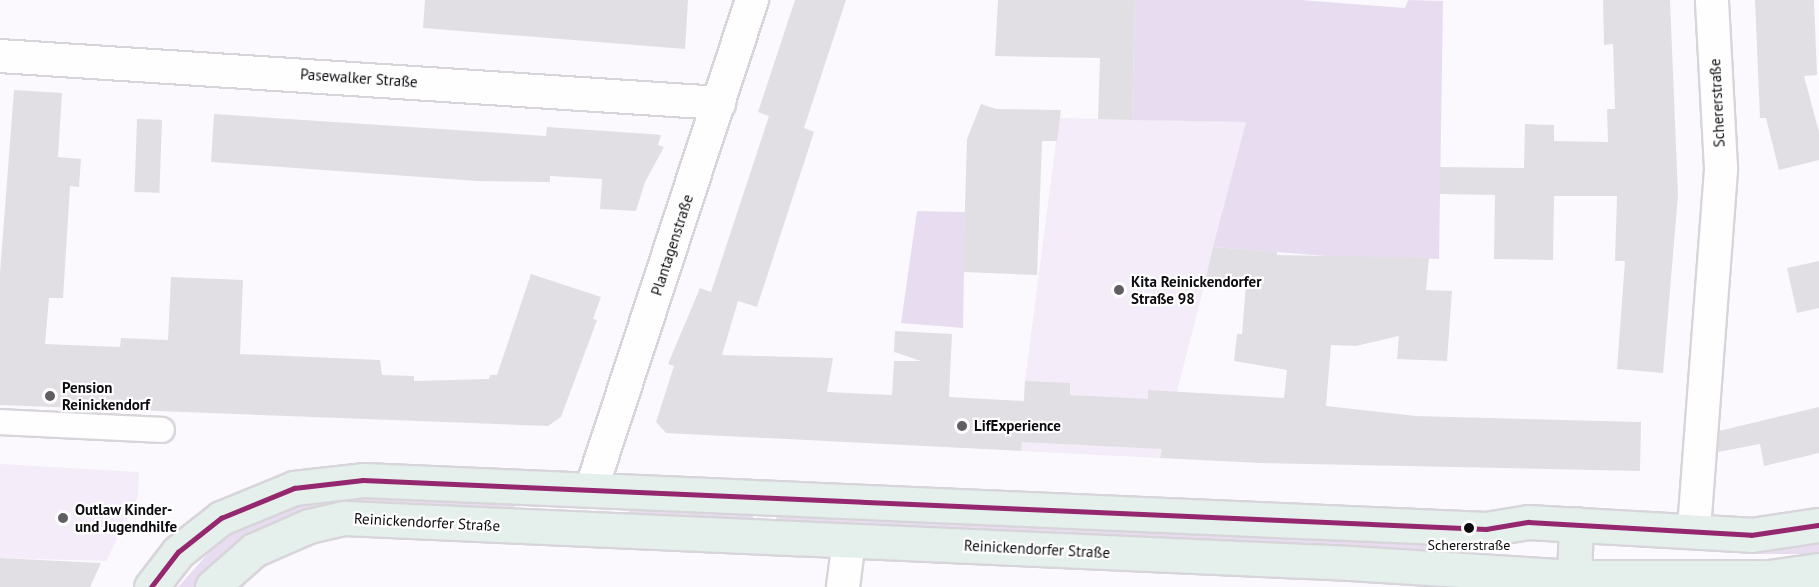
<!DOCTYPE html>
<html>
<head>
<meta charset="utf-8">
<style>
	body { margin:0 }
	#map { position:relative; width:1819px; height:587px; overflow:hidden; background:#fcf9fe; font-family:"PT Sans",sans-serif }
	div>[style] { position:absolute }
	.built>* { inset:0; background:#f4ecf8 }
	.green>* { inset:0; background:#e8ddf0; transform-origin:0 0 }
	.building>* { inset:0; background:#e2dfe4; transform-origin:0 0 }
	.roads { filter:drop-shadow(2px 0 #d8d5da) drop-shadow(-2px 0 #d8d5da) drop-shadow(0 2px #d8d5da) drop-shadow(0 -2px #d8d5da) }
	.pedestrian>* { height:24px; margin:-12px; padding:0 12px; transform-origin:12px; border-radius:12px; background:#fffeff }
	.minor>* { height:32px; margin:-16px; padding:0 16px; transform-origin:16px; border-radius:16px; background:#fffeff }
	.primary>* { height:33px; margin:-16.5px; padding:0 16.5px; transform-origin:16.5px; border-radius:16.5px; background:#e5efec }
	.bus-1>* { height:4.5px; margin:-2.25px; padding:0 2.25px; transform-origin:2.25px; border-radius:2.25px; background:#95276e }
	.dots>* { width:16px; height:16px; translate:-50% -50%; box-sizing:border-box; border:3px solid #fff; border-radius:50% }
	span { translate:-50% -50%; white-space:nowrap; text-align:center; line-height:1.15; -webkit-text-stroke:4.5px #fff; paint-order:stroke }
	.bus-label { font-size:14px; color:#0e0b10 }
	.street-label { font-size:15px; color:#0e0b10 }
	.poi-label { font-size:15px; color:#0e0b10; font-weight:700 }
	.left { translate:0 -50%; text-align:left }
</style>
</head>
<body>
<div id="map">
	<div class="built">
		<i style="clip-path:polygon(1059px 118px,1246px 122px,1160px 458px,1021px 451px,1025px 381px)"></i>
		<i style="clip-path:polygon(0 464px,139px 472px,138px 497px,106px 561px,0 558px)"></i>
	</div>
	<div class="green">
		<i style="clip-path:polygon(1135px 0,1301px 0,1405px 8px,1408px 0,1443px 1px,1439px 259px,1338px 257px,1213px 247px,1246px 122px,1132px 120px)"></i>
		<i style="clip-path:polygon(917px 211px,965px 212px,963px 328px,901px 323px)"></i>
		<i style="clip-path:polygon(311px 495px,515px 496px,514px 510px,371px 503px,208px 572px,195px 587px,178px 587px,211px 550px,240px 528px)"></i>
		<i style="clip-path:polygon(625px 506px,754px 508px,753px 521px,630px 513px)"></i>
		<i style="clip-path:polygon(777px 509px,1473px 543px,1474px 545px,1468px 553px,776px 522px)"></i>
		<i style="left:1819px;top:540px;width:14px;height:62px;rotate:90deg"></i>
	</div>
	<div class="building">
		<i style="clip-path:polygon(425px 0,688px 0,685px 49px,423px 28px)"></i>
		<i style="clip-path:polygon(795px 0,846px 0,804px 128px,814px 132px,757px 307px,738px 301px,722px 355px,833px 358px,827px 392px,892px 395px,894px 361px,921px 361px,894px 352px,895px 331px,952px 334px,949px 397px,1024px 401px,1025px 381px,1070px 383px,1070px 395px,1148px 399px,1148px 390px,1284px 398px,1287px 370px,1234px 361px,1237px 334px,1242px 334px,1246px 284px,1205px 282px,1213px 247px,1277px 252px,1277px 255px,1429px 258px,1426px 290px,1452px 291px,1447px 361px,1397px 359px,1399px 336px,1356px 346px,1331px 345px,1326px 406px,1416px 416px,1641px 422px,1640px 471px,1260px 463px,1160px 458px,1162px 449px,1022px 442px,1021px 451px,666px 433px,656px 422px,674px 366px,668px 364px,700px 288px,711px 292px,769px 116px,758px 112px)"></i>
		<i style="clip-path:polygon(998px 0,1135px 0,1132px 120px,1098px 119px,1100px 58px,995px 56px)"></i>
		<i style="clip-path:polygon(1603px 0,1670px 0,1678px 195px,1663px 373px,1617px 369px,1625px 261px,1615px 261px,1617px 196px,1554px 196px,1553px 260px,1494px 259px,1495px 195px,1440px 194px,1440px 167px,1524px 168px,1525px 124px,1554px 125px,1554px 141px,1608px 142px,1607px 109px,1615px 109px,1613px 44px,1604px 45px)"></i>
		<i style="clip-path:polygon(1755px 0,1814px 0,1817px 75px,1804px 76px,1819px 132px,1819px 160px,1779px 170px,1766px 118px,1760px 118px)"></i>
		<i style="clip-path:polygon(14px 90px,62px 93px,58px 157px,81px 159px,79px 187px,70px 186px,63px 298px,49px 298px,45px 344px,120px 347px,121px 338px,168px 340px,171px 277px,243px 280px,240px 354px,380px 360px,382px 375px,414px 376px,414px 381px,489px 379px,490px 375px,497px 375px,531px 274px,601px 297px,593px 319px,597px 320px,561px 417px,548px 426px,0 405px,0 273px)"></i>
		<i style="clip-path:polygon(981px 104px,996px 109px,1061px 110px,1057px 141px,1042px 141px,1037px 275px,963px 272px,967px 139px)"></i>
		<i style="clip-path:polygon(214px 114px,546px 136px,547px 127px,650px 134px,661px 135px,658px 145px,664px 147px,645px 182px,636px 211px,600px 209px,602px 179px,550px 176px,550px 182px,477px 181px,211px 162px)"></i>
		<i style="left:137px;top:119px;width:25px;height:73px;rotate:2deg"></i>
		<i style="clip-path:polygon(1819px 261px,1819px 308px,1797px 313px,1787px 268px)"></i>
		<i style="clip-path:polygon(1819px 407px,1819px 453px,1764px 466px,1760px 444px,1718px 452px,1719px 431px)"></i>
		<i style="clip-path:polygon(0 558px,101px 563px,90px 587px,0 587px)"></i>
	</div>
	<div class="roads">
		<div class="pedestrian">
			<i style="left:0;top:422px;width:162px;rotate:2.8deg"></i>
		</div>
		<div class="minor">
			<i style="left:0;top:56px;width:721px;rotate:3.74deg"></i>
			<i style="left:591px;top:490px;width:516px;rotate:-71.81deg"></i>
			<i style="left:1694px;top:529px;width:362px;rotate:-85.7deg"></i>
			<i style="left:1721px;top:168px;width:168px;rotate:-93.1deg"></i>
			<i style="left:843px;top:587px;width:46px;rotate:-82.6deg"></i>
		</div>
		<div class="primary">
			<i style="left:1574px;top:577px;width:53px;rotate:-87.8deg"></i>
			<i style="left:151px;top:587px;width:44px;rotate:-52.4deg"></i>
			<i style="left:178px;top:552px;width:55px;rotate:-38.3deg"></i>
			<i style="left:221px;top:518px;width:79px;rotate:-22.3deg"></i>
			<i style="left:294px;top:488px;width:69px;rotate:-6.6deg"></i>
			<i style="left:363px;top:480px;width:1124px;rotate:2.5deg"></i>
			<i style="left:1486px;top:529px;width:43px;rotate:-9.5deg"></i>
			<i style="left:1528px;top:522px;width:223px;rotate:3.3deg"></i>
			<i style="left:1751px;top:535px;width:69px;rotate:-8.4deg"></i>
			<i style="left:212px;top:587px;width:56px;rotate:-41.4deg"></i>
			<i style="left:254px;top:550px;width:60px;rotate:-23.6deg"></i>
			<i style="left:309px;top:526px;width:37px;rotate:-13deg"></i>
			<i style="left:345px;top:518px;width:1006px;rotate:2.56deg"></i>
			<i style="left:1350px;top:563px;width:224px;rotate:3.6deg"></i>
			<i style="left:1574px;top:577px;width:195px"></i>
			<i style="left:1769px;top:577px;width:50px;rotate:-8deg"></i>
		</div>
	</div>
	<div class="bus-1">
		<i style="left:151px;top:587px;width:44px;rotate:-52.4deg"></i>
		<i style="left:178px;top:552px;width:55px;rotate:-38.3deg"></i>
		<i style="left:221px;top:518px;width:79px;rotate:-22.3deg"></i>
		<i style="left:294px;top:488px;width:69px;rotate:-6.6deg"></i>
		<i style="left:363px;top:480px;width:1124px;rotate:2.5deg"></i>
		<i style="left:1486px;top:529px;width:43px;rotate:-9.5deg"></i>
		<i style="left:1528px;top:522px;width:223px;rotate:3.3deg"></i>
		<i style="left:1751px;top:535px;width:69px;rotate:-8.4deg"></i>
	</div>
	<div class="dots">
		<i style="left:1119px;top:290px;background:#615e63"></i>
		<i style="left:50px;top:396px;background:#615e63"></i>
		<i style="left:962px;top:426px;background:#615e63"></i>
		<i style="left:63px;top:518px;background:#615e63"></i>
		<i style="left:1469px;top:528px;background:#0e0b10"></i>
	</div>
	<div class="bus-label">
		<span style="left:1469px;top:545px">Schererstraße</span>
	</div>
	<div class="street-label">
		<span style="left:359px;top:78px;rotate:4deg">Pasewalker Straße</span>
		<span style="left:1717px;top:103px;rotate:-93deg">Schererstraße</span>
		<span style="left:672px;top:245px;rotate:-72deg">Plantagenstraße</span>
		<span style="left:427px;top:522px;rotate:3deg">Reinickendorfer Straße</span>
		<span style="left:1037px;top:549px;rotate:3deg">Reinickendorfer Straße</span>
	</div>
	<div class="poi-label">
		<span class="left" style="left:1131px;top:290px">Kita Reinickendorfer<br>Straße 98</span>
		<span class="left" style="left:62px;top:396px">Pension<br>Reinickendorf</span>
		<span class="left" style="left:974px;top:426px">LifExperience</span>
		<span class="left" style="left:75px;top:518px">Outlaw Kinder-<br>und Jugendhilfe</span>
	</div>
</div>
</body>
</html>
